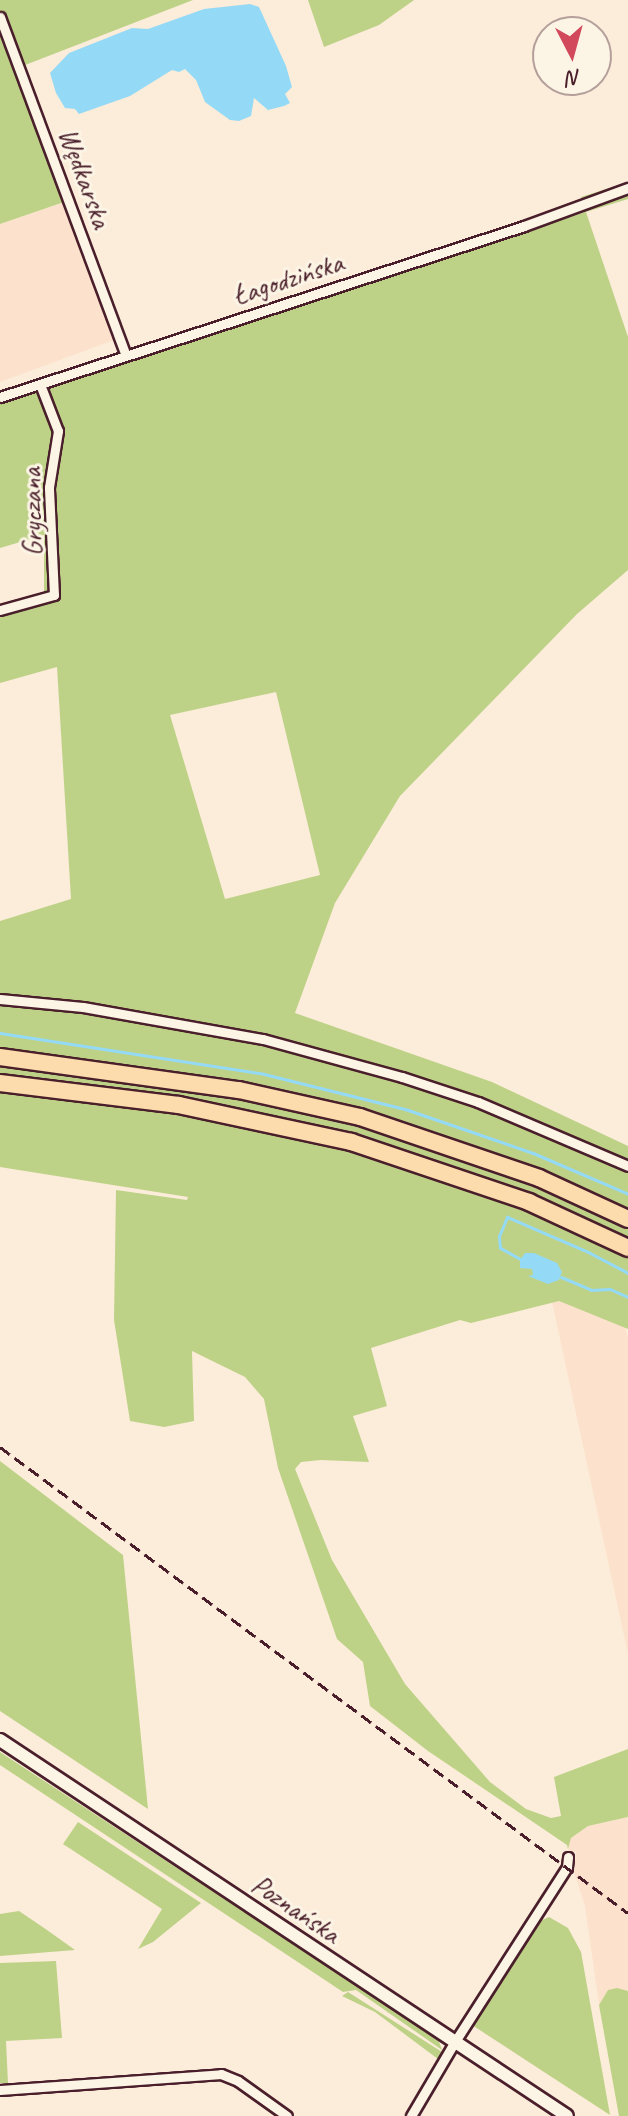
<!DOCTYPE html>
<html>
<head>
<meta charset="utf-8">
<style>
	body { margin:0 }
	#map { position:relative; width:628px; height:2116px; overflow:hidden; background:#fcecda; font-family:Caveat,sans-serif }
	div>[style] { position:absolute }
	.built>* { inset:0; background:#fce2cc }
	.green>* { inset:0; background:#bed287 }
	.water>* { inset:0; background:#94daf6 }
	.stream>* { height:3px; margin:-1.5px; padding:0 1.5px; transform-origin:1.5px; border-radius:1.5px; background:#94daf6 }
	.roads { filter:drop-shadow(2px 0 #4a1f2b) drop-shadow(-2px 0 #4a1f2b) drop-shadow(0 2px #4a1f2b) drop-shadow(0 -2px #4a1f2b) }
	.minor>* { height:9px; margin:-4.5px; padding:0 4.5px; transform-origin:4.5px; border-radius:4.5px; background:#fcf5e5 }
	.secondary>* { height:12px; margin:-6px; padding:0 6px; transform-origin:6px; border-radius:6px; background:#fcf5e5 }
	.motorway>* { height:16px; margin:-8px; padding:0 8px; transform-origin:8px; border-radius:8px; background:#fcdcac }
	.rail>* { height:3px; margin-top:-1.5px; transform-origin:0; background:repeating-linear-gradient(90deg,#4a1f2b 0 12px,transparent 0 18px) }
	span { translate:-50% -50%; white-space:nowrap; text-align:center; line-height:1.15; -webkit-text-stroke:6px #fcf5e5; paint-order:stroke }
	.street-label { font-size:28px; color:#4a1f2b }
	.north { position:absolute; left:532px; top:16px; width:80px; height:80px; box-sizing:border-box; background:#fcf5e5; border:2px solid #b59f9b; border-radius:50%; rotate:174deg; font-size:22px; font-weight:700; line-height:32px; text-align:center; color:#4a1f2b }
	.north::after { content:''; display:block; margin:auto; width:28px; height:36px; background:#d1495b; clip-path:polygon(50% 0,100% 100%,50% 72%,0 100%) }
</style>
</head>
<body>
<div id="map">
	<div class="built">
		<i style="clip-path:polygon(65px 202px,117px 339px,0 382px,0 224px)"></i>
		<i style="clip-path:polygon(559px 1301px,625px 1327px,628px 1338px,628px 1654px,552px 1302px)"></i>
		<i style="clip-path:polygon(628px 1817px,628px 2006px,600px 2011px,585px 1906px,574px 1872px,576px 1852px,568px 1850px,571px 1838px,588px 1826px)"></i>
	</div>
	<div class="green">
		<i style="clip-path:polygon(0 0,193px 0,20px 67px,70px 200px,0 224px)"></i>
		<i style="clip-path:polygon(308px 0,414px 0,379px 25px,324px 47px)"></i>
		<i style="clip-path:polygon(evenodd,628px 182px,628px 199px,586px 212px,628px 337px,628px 570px,577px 614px,400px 796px,335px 903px,295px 1013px,492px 1082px,628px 1146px,628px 1329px,559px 1301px,471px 1323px,460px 1320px,371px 1348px,387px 1406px,353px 1416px,369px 1462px,321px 1460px,301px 1462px,295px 1469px,332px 1560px,405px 1684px,490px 1782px,526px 1809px,551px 1818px,561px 1816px,554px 1777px,628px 1749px,628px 1817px,588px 1826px,571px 1838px,568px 1849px,567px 1845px,428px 1751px,370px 1706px,363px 1662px,337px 1639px,278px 1468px,264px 1399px,245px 1377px,192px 1351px,194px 1421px,164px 1427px,130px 1421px,114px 1320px,116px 1190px,187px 1200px,188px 1197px,0 1167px,0 921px,71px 899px,57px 667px,0 683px,0 617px,44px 602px,44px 535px,0 548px,0 404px,585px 212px,581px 197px,628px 182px,276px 692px,320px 875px,225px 899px,170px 715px,276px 692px)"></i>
		<i style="clip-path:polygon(0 1461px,123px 1555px,148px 1809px,0 1711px)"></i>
		<i style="clip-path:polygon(0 1752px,438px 2039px,442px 2050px,356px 1990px,343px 1992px,0 1765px)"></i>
		<i style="clip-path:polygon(78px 1822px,201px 1903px,153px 1942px,138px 1949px,162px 1909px,63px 1844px)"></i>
		<i style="clip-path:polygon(19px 1911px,47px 1930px,75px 1950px,0 1956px,0 1914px)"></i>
		<i style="clip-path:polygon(549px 1917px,568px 1928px,581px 1952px,610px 2115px,472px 2025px,540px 1921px)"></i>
		<i style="clip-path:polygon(56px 1961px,62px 2038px,6px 2041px,8px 2083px,0 2083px,0 1963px)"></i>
		<i style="clip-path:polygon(617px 1988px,628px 1991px,628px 2116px,619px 2116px,599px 2005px,608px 1990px)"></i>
		<i style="clip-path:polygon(348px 1992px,442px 2052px,438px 2059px,375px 2012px,342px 1996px)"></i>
	</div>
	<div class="water">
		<i style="clip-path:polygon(250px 4px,259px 7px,286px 66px,292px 87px,285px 94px,290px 103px,284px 106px,268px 110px,254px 98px,251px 116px,239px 121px,230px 120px,205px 102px,196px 80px,185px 69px,179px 72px,172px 70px,130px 96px,79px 114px,75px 109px,65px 108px,56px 93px,50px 73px,69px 53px,132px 28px,148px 29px,204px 9px)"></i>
		<i style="clip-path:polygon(525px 1253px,534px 1253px,557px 1263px,562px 1272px,559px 1280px,548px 1284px,528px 1276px,533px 1275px,532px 1269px,520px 1268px,520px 1260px)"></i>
	</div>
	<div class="stream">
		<i style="left:0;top:1033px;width:267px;rotate:8.8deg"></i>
		<i style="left:264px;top:1074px;width:148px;rotate:14deg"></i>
		<i style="left:408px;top:1110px;width:132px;rotate:19deg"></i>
		<i style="left:533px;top:1153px;width:103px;rotate:23.3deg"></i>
		<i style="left:522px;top:1260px;width:25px;rotate:-151deg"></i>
		<i style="left:500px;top:1248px;width:12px;rotate:-95deg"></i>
		<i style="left:499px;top:1236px;width:21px;rotate:-67deg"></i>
		<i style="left:507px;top:1217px;width:90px;rotate:23.4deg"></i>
		<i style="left:590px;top:1253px;width:43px;rotate:27.8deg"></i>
		<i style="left:561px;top:1277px;width:33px;rotate:23deg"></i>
		<i style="left:591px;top:1290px;width:19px;rotate:-3deg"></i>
		<i style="left:610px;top:1289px;width:20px;rotate:24deg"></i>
	</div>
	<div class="roads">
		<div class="minor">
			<i style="left:0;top:17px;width:361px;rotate:69.6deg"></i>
			<i style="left:0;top:397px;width:551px;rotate:-18.07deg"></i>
			<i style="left:524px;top:226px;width:111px;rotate:-20.1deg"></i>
			<i style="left:0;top:610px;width:56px;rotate:-15.5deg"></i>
			<i style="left:54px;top:595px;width:108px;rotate:-92.7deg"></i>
			<i style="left:49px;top:487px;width:57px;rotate:-80.9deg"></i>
			<i style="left:58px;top:431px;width:50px;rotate:-111deg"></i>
			<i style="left:0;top:999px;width:83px;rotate:5.5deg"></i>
			<i style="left:83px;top:1007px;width:183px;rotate:10.1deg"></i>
			<i style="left:263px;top:1039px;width:144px;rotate:15.3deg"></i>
			<i style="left:402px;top:1077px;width:80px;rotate:18.2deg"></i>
			<i style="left:478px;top:1102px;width:163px;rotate:23.1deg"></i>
			<i style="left:0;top:2090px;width:222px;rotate:-4.1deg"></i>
			<i style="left:221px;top:2074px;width:18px;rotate:22deg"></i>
			<i style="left:238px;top:2081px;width:60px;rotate:35.5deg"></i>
			<i style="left:411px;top:2116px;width:85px;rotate:-59.5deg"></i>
			<i style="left:454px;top:2043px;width:209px;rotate:-57.3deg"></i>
			<i style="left:567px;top:1867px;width:10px;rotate:-84deg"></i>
		</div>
		<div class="secondary">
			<i style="left:0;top:1740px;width:680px;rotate:33.55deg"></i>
		</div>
		<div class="motorway">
			<i style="left:0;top:1057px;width:241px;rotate:7.9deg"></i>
			<i style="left:239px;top:1090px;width:124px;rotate:12.6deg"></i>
			<i style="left:360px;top:1117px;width:189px;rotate:18.8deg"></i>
			<i style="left:539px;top:1178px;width:98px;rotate:24.7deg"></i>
			<i style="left:0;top:1083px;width:180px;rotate:7deg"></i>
			<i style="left:179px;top:1105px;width:176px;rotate:12.1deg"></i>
			<i style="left:351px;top:1142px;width:188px;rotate:18.6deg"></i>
			<i style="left:529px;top:1202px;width:109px;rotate:24.9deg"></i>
		</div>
	</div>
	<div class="rail">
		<i style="left:0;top:1447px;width:782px;rotate:36.58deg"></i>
	</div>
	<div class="street-label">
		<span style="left:85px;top:178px;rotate:70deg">Wędkarska</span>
		<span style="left:288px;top:279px;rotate:-18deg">Łagodzińska</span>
		<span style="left:32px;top:512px;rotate:-91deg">Gryczana</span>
		<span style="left:296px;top:1909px;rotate:34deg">Poznańska</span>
	</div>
	<div class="north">N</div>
</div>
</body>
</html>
